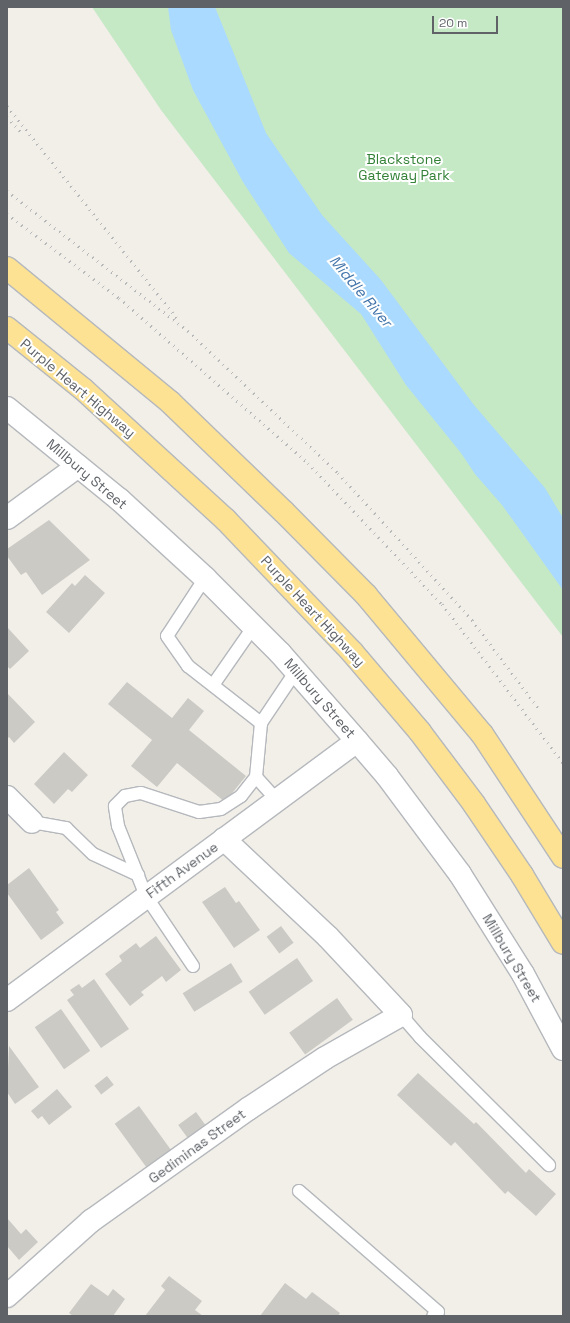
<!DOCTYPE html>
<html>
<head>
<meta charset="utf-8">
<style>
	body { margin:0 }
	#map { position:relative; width:570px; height:1323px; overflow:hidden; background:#f1efe8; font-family:"Space Grotesk",sans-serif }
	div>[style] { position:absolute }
	.green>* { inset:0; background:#c5e8c5 }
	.water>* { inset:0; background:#aadaff }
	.building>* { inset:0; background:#cccac5; transform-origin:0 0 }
	.roads { filter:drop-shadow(1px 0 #b5b8bc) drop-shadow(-1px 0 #b5b8bc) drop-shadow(0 1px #b5b8bc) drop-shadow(0 -1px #b5b8bc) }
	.service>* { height:12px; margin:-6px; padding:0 6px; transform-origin:6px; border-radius:6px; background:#fff }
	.minor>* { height:22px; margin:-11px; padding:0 11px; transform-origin:11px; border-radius:11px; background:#fff }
	.secondary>* { height:22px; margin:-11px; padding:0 11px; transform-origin:11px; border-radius:11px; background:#fff }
	.motorway>* { height:22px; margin:-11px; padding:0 11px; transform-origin:11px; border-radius:11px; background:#fde293 }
	.rail>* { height:3px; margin-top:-1.5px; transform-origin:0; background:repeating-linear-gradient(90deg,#b6b7b8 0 1px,transparent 0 6px) }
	span { translate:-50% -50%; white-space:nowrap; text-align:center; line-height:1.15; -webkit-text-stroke:4px #fff; paint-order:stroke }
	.park-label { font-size:14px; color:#348238 }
	.street-label { font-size:14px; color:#5f6368 }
	.water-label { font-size:15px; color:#4174aa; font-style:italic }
	.frame { position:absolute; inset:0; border:8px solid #5f6368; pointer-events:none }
	.scale { position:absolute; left:432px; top:16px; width:66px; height:18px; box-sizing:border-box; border:2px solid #5f6368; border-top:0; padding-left:5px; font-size:12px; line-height:14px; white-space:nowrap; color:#5f6368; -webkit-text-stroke:3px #fff; paint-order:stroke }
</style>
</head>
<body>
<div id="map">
	<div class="green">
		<i style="clip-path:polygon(92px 7px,563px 7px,563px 637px,161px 110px)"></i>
	</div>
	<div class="water">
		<i style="clip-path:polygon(168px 7px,215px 7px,266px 133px,322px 215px,381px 280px,474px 405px,545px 488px,563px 518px,563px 590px,502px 505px,475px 474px,461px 453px,406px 385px,361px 314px,289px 253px,243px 182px,193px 90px,171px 30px)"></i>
	</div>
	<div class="building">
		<i style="clip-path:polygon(49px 520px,90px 560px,42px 595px,26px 572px,21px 575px,7px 556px,7px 549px)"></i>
		<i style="clip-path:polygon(85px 575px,105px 593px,69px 633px,46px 612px,72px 583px,75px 586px)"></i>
		<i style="clip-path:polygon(7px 627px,29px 651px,10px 669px,7px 666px)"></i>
		<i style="clip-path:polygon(127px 682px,172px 718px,188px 698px,204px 711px,189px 730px,246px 776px,225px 802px,177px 763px,157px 787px,131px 766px,152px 740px,108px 704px)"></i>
		<i style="clip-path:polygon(8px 694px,35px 722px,14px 743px,9px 737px,7px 739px)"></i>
		<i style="clip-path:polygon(64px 752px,88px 775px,72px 792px,68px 789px,54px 804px,34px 784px)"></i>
		<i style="clip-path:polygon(29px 868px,59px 910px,56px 912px,64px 923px,41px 940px,7px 893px,7px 885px)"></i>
		<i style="clip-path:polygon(225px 887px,236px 903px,239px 901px,260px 930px,234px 948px,202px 902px)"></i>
		<i style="left:281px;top:926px;width:21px;height:18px;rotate:53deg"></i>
		<i style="clip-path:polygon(156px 936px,181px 970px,166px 982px,162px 976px,141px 992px,144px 995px,130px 1006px,105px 974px,122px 961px,119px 956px,136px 943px,140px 948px)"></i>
		<i style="left:297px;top:958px;width:28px;height:59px;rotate:55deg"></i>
		<i style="left:231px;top:963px;width:22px;height:57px;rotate:58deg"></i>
		<i style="clip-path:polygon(94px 979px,129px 1029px,101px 1048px,67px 1000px,74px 995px,70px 990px,79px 984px,82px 988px)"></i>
		<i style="left:337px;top:998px;width:27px;height:59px;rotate:54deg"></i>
		<i style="left:61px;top:1009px;width:51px;height:32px;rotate:55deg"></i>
		<i style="clip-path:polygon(9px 1046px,39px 1087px,15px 1104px,7px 1092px)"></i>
		<i style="clip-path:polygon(418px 1073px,474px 1124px,476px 1122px,526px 1173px,529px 1169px,556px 1194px,536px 1216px,508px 1191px,505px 1194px,455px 1142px,451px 1146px,397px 1095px)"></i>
		<i style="left:107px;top:1076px;width:11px;height:16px;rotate:52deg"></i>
		<i style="clip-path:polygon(57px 1089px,72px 1107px,49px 1125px,42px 1116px,38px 1119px,31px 1111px)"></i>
		<i style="left:139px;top:1106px;width:57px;height:30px;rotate:54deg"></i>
		<i style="left:196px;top:1112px;width:22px;height:22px;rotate:54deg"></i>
		<i style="clip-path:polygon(7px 1218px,21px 1234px,26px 1229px,38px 1242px,19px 1260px,7px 1246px)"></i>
		<i style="clip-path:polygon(169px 1276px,202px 1301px,195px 1310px,203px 1316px,145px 1316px,165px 1290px,161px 1286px)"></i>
		<i style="clip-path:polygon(285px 1283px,306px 1299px,312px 1292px,340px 1313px,338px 1316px,260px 1316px)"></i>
		<i style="clip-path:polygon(91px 1284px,108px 1296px,113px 1289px,125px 1299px,113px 1316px,73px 1316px,69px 1313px)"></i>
	</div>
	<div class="roads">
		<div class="service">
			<i style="left:205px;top:578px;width:69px;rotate:123.2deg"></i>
			<i style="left:167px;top:636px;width:37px;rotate:55deg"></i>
			<i style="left:188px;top:666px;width:93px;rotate:38deg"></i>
			<i style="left:213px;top:685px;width:72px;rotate:-55.2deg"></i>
			<i style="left:256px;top:777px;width:54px;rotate:-84.7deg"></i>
			<i style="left:261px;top:723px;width:63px;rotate:-56.1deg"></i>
			<i style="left:32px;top:822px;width:35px;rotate:10deg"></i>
			<i style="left:66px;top:828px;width:37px;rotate:44deg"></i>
			<i style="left:93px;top:854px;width:50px;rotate:25deg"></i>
			<i style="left:193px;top:966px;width:84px;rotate:-123.9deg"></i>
			<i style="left:146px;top:896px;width:75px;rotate:-111.8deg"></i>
			<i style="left:118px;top:826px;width:20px;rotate:-99deg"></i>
			<i style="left:115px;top:806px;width:14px;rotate:-45deg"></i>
			<i style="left:125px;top:796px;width:16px;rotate:-11deg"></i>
			<i style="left:141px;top:793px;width:61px;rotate:18.1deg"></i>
			<i style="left:199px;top:812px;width:22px;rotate:-8deg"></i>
			<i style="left:221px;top:809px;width:24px;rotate:-33deg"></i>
			<i style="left:241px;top:796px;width:24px;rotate:-52deg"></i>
			<i style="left:256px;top:777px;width:31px;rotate:48deg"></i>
			<i style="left:401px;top:1015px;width:29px;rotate:49deg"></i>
			<i style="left:420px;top:1037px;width:182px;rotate:44.8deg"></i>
			<i style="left:299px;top:1191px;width:184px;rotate:41deg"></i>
			<i style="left:438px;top:1312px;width:6px;rotate:141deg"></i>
		</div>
		<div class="minor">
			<i style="left:7px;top:518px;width:88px;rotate:-36.2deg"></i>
			<i style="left:7px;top:797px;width:35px;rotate:45deg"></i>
			<i style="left:7px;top:1000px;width:435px;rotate:-36.5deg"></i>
			<i style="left:7px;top:1296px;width:113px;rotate:-41.8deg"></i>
			<i style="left:91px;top:1221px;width:193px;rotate:-35.5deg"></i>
			<i style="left:248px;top:1109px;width:92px;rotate:-33.5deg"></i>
			<i style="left:325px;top:1058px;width:87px;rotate:-29.5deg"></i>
			<i style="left:401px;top:1015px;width:107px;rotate:-133.1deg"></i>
			<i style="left:328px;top:937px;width:143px;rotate:-136.7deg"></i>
		</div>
		<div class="secondary">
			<i style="left:7px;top:408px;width:146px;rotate:39.2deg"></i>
			<i style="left:120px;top:500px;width:115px;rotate:42.5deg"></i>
			<i style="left:205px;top:578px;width:106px;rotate:45deg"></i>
			<i style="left:280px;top:653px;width:117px;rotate:48.8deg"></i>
			<i style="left:357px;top:741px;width:46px;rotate:49.4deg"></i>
			<i style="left:387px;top:776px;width:122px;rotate:53.3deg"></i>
			<i style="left:460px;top:874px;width:118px;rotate:57.8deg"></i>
			<i style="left:523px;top:974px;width:85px;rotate:61.9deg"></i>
		</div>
		<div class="motorway">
			<i style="left:7px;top:268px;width:211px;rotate:39.4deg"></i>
			<i style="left:170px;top:402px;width:158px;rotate:44deg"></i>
			<i style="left:284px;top:512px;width:117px;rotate:45.3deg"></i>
			<i style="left:366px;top:595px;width:181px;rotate:50.2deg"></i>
			<i style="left:482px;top:734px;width:147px;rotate:56.6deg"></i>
			<i style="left:7px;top:328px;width:97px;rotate:38.8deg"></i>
			<i style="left:83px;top:389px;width:194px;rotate:42.5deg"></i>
			<i style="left:226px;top:520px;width:182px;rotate:46.3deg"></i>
			<i style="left:352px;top:652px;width:105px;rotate:49.6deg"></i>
			<i style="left:420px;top:732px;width:90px;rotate:53.1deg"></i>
			<i style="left:474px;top:804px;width:86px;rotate:55.9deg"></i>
			<i style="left:522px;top:875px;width:79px;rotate:58.9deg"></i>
		</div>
	</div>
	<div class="rail">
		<i style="left:7px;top:106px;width:272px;rotate:51.3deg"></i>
		<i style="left:7px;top:117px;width:22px;rotate:47deg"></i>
		<i style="left:7px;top:191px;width:229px;rotate:37.7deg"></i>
		<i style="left:188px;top:331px;width:207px;rotate:43.4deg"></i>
		<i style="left:338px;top:473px;width:199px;rotate:47.6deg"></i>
		<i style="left:472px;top:620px;width:110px;rotate:53.1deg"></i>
		<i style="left:7px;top:214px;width:140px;rotate:36.9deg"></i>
		<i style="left:119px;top:298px;width:251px;rotate:41.1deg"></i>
		<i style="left:308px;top:463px;width:195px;rotate:46.5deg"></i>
		<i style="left:442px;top:604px;width:200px;rotate:52.7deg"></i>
	</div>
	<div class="park-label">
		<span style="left:404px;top:167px">Blackstone<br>Gateway Park</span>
	</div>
	<div class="street-label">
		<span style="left:78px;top:388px;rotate:40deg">Purple Heart Highway</span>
		<span style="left:87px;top:474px;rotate:40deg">Millbury Street</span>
		<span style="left:313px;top:611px;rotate:47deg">Purple Heart Highway</span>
		<span style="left:320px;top:698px;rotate:49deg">Millbury Street</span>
		<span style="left:182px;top:870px;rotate:-36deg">Fifth Avenue</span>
		<span style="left:512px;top:958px;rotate:59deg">Millbury Street</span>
		<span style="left:197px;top:1146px;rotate:-36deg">Gediminas Street</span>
	</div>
	<div class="water-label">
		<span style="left:361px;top:291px;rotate:50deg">Middle River</span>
	</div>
	<div class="frame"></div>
	<div class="scale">20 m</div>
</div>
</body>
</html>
